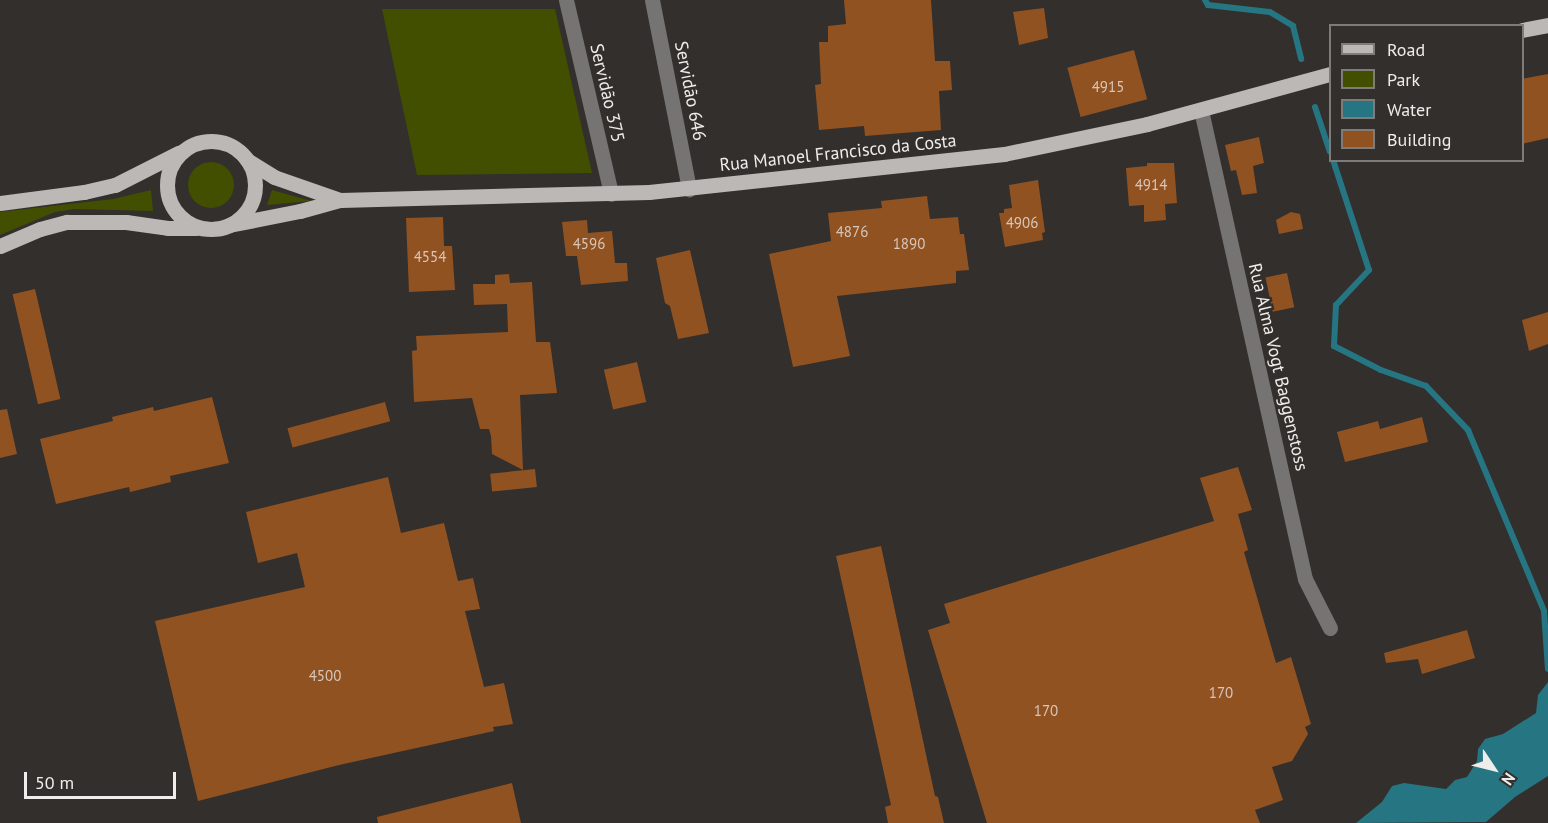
<!DOCTYPE html>
<html>
<head>
<meta charset="utf-8">
<style>
	body { margin:0 }
	#map { position:relative; width:1548px; height:823px; overflow:hidden; background:#332f2c; font-family:"PT Sans",sans-serif }
	div>[style] { position:absolute }
	.green>* { inset:0; background:#424f00 }
	.round { border-radius:50% }
	.water>* { inset:0; background:#267583 }
	.stream>* { height:6px; margin:-3px; padding:0 3px; transform-origin:3px; border-radius:3px; background:#267583 }
	.building>* { inset:0; background:#915222; transform-origin:0 0 }
	.minor>* { height:15px; margin:-7.5px; padding:0 7.5px; transform-origin:7.5px; border-radius:7.5px; background:#767473 }
	.major>* { height:15px; margin:-7.5px; padding:0 7.5px; transform-origin:7.5px; border-radius:7.5px; background:#bcb8b5 }
	.major>.ring { margin:-7.5px; padding:0; box-sizing:content-box; background:none; border:15px solid #bcb8b5; border-radius:50% }
	span { translate:-50% -50%; white-space:nowrap; text-align:center; line-height:1.15; -webkit-text-stroke:5px #332f2c; paint-order:stroke }
	.number-label { font-size:15px; color:#d8c6b9 }
	.number-label span { -webkit-text-stroke-width:0 }
	.street-label { font-size:18px; color:#efedeb }
	.legend { position:absolute; left:1329px; top:24px; width:195px; height:138px; box-sizing:border-box; background:#332f2c; border:2px solid #7e7b78; margin:0; padding:8px 10px; list-style:none; font-size:18px; color:#efedeb }
	.legend li { display:flex; align-items:center; gap:12px; height:30px }
	.legend b { width:30px; border:2px solid #7e7b78 }
	.north { position:absolute; left:1464px; top:739px; width:60px; height:60px; -webkit-text-stroke:4px #332f2c; paint-order:stroke; rotate:125deg; font-size:16px; font-weight:700; line-height:24px; text-align:center; color:#efedeb }
	.north::after { content:''; display:block; margin:auto; width:21px; height:27px; background:#efedeb; clip-path:polygon(50% 0,100% 100%,50% 72%,0 100%) }
	.scale { position:absolute; left:24px; top:772px; width:152px; height:27px; box-sizing:border-box; border:3px solid #efedeb; border-top:0; padding-left:8px; font-size:18px; line-height:21px; white-space:nowrap; color:#efedeb; -webkit-text-stroke:4px #332f2c; paint-order:stroke }
</style>
</head>
<body>
<div id="map">
	<div class="green">
		<i style="clip-path:polygon(382px 9px,555px 9px,592px 173px,417px 175px)"></i>
		<i class="round" style="left:188px;top:162px;width:46px;height:46px"></i>
		<i style="clip-path:polygon(151px 190px,153px 211px,75px 209px,55px 212px,0 235px,0 212px,113px 199px)"></i>
		<i style="clip-path:polygon(272px 190px,311px 201px,267px 205px)"></i>
	</div>
	<div class="water">
		<i style="clip-path:polygon(1548px 682px,1548px 776px,1515px 797px,1486px 822px,1356px 823px,1382px 802px,1392px 786px,1404px 783px,1446px 789px,1455px 780px,1467px 777px,1477px 761px,1478px 749px,1485px 739px,1503px 734px,1536px 713px,1538px 695px)"></i>
	</div>
	<div class="stream">
		<i style="left:1205px;top:0;width:6px;rotate:59deg"></i>
		<i style="left:1208px;top:5px;width:62px;rotate:6.4deg"></i>
		<i style="left:1270px;top:12px;width:27px;rotate:31deg"></i>
		<i style="left:1293px;top:26px;width:34px;rotate:76deg"></i>
		<i style="left:1315px;top:107px;width:47px;rotate:71.6deg"></i>
		<i style="left:1333px;top:160px;width:116px;rotate:71.9deg"></i>
		<i style="left:1369px;top:270px;width:48px;rotate:133.3deg"></i>
		<i style="left:1336px;top:305px;width:41px;rotate:92.8deg"></i>
		<i style="left:1334px;top:346px;width:53px;rotate:27.1deg"></i>
		<i style="left:1381px;top:370px;width:48px;rotate:19.6deg"></i>
		<i style="left:1426px;top:386px;width:61px;rotate:46.3deg"></i>
		<i style="left:1468px;top:430px;width:196px;rotate:67.2deg"></i>
		<i style="left:1544px;top:611px;width:58px;rotate:86.1deg"></i>
	</div>
	<div class="building">
		<i style="clip-path:polygon(844px 0,931px 0,935px 61px,950px 61px,952px 90px,939px 91px,941px 130px,865px 136px,864px 126px,819px 130px,815px 85px,821px 84px,819px 42px,828px 42px,828px 26px,846px 24px)"></i>
		<i style="clip-path:polygon(1044px 8px,1048px 38px,1019px 45px,1013px 12px)"></i>
		<i style="left:1134px;top:50px;width:51px;height:69px;rotate:75deg"></i>
		<i style="clip-path:polygon(1548px 74px,1548px 138px,1522px 144px,1522px 79px)"></i>
		<i style="clip-path:polygon(1259px 137px,1264px 163px,1253px 166px,1257px 193px,1242px 195px,1236px 170px,1231px 171px,1225px 145px)"></i>
		<i style="clip-path:polygon(1147px 163px,1174px 163px,1177px 203px,1165px 204px,1166px 220px,1144px 222px,1144px 205px,1129px 206px,1126px 168px,1147px 166px)"></i>
		<i style="clip-path:polygon(1038px 180px,1045px 232px,1042px 233px,1043px 240px,1005px 247px,999px 213px,1004px 213px,1004px 209px,1012px 208px,1009px 185px)"></i>
		<i style="clip-path:polygon(927px 196px,930px 219px,958px 217px,960px 234px,964px 234px,969px 270px,956px 271px,956px 283px,837px 296px,850px 356px,793px 367px,769px 254px,831px 241px,828px 213px,882px 208px,881px 201px)"></i>
		<i style="clip-path:polygon(1291px 212px,1300px 214px,1303px 229px,1279px 234px,1276px 220px)"></i>
		<i style="clip-path:polygon(443px 217px,444px 246px,452px 246px,455px 290px,409px 292px,406px 218px)"></i>
		<i style="clip-path:polygon(587px 220px,588px 233px,612px 231px,615px 263px,627px 263px,628px 281px,581px 285px,577px 256px,566px 256px,562px 222px)"></i>
		<i style="clip-path:polygon(690px 250px,709px 333px,678px 339px,670px 306px,665px 303px,656px 258px)"></i>
		<i style="left:1287px;top:273px;width:35px;height:22px;rotate:78deg"></i>
		<i style="clip-path:polygon(509px 274px,510px 283px,532px 282px,536px 342px,550px 342px,557px 393px,520px 395px,523px 470px,492px 454px,491px 436px,489px 429px,480px 429px,472px 398px,414px 402px,412px 351px,417px 350px,416px 336px,508px 332px,507px 304px,474px 305px,473px 284px,495px 284px,495px 275px)"></i>
		<i style="left:35px;top:289px;width:113px;height:23px;rotate:77deg"></i>
		<i style="clip-path:polygon(1548px 312px,1548px 344px,1529px 351px,1522px 320px)"></i>
		<i style="left:637px;top:362px;width:41px;height:34px;rotate:77deg"></i>
		<i style="clip-path:polygon(212px 397px,229px 463px,170px 476px,171px 482px,130px 492px,129px 487px,56px 504px,40px 439px,113px 421px,112px 417px,153px 407px,154px 411px)"></i>
		<i style="left:385px;top:402px;width:20px;height:101px;rotate:75deg"></i>
		<i style="clip-path:polygon(7px 409px,17px 454px,0 458px,0 410px)"></i>
		<i style="clip-path:polygon(1422px 417px,1428px 442px,1345px 462px,1337px 432px,1378px 421px,1380px 429px)"></i>
		<i style="clip-path:polygon(1238px 467px,1252px 510px,1238px 514px,1248px 550px,1244px 552px,1276px 663px,1291px 657px,1311px 724px,1305px 727px,1308px 734px,1292px 761px,1272px 767px,1283px 800px,1255px 810px,1260px 823px,987px 823px,928px 630px,950px 623px,944px 604px,1214px 521px,1200px 478px)"></i>
		<i style="left:535px;top:469px;width:18px;height:45px;rotate:84deg"></i>
		<i style="clip-path:polygon(388px 477px,401px 533px,444px 523px,458px 581px,473px 578px,480px 609px,465px 611px,484px 687px,504px 683px,513px 724px,493px 727px,494px 731px,339px 765px,198px 801px,155px 621px,305px 587px,297px 553px,258px 563px,246px 512px)"></i>
		<i style="clip-path:polygon(881px 546px,935px 796px,938px 797px,944px 823px,888px 823px,885px 807px,891px 805px,836px 556px)"></i>
		<i style="clip-path:polygon(1467px 630px,1475px 658px,1422px 674px,1418px 659px,1386px 663px,1384px 653px)"></i>
		<i style="clip-path:polygon(512px 783px,521px 823px,378px 823px,377px 817px)"></i>
	</div>
	<div class="minor">
		<i style="left:566px;top:0;width:199px;rotate:76.9deg"></i>
		<i style="left:652px;top:0;width:193px;rotate:78.9deg"></i>
		<i style="left:1201px;top:110px;width:480px;rotate:77.5deg"></i>
		<i style="left:1305px;top:579px;width:55px;rotate:63deg"></i>
	</div>
	<div class="major">
		<i style="left:1522px;top:30px;width:26px;rotate:-11deg"></i>
		<i class="ring" style="left:167px;top:141px;width:73px;height:73px"></i>
		<i style="left:247px;top:160px;width:32px;rotate:32deg"></i>
		<i style="left:274px;top:177px;width:70px;rotate:19.2deg"></i>
		<i style="left:0;top:203px;width:85px;rotate:-7.5deg"></i>
		<i style="left:84px;top:192px;width:32px;rotate:-13deg"></i>
		<i style="left:115px;top:185px;width:71px;rotate:-26.9deg"></i>
		<i style="left:229px;top:225px;width:72px;rotate:-11.2deg"></i>
		<i style="left:300px;top:211px;width:41px;rotate:-15.4deg"></i>
		<i style="left:340px;top:200px;width:309px;rotate:-1.5deg"></i>
		<i style="left:649px;top:192px;width:357px;rotate:-6.1deg"></i>
		<i style="left:1004px;top:154px;width:146px;rotate:-11.8deg"></i>
		<i style="left:1147px;top:124px;width:190px;rotate:-15.3deg"></i>
		<i style="left:0;top:246px;width:43px;rotate:-23deg"></i>
		<i style="left:40px;top:229px;width:28px;rotate:-15deg"></i>
		<i style="left:67px;top:222px;width:59px"></i>
		<i style="left:126px;top:222px;width:42px;rotate:8.1deg"></i>
		<i style="left:168px;top:228px;width:28px"></i>
	</div>
	<div class="number-label">
		<span style="left:1108px;top:87px">4915</span>
		<span style="left:1151px;top:185px">4914</span>
		<span style="left:1022px;top:223px">4906</span>
		<span style="left:852px;top:232px">4876</span>
		<span style="left:589px;top:244px">4596</span>
		<span style="left:909px;top:244px">1890</span>
		<span style="left:430px;top:257px">4554</span>
		<span style="left:325px;top:676px">4500</span>
		<span style="left:1221px;top:693px">170</span>
		<span style="left:1046px;top:711px">170</span>
	</div>
	<div class="street-label">
		<span style="left:690px;top:91px;rotate:79deg">Servidão 646</span>
		<span style="left:607px;top:93px;rotate:77deg">Servidão 375</span>
		<span style="left:838px;top:153px;rotate:-6deg">Rua Manoel Francisco da Costa</span>
		<span style="left:1278px;top:367px;rotate:77deg">Rua Alma Vogt Baggenstoss</span>
	</div>
	<ul class="legend">
	<li><b style="height:8px;background:#bcb8b5"></b>Road</li>
	<li><b style="height:16px;background:#424f00"></b>Park</li>
	<li><b style="height:16px;background:#267583"></b>Water</li>
	<li><b style="height:16px;background:#915222"></b>Building</li>
	</ul>
	<div class="north">N</div>
	<div class="scale">50 m</div>
</div>
</body>
</html>
